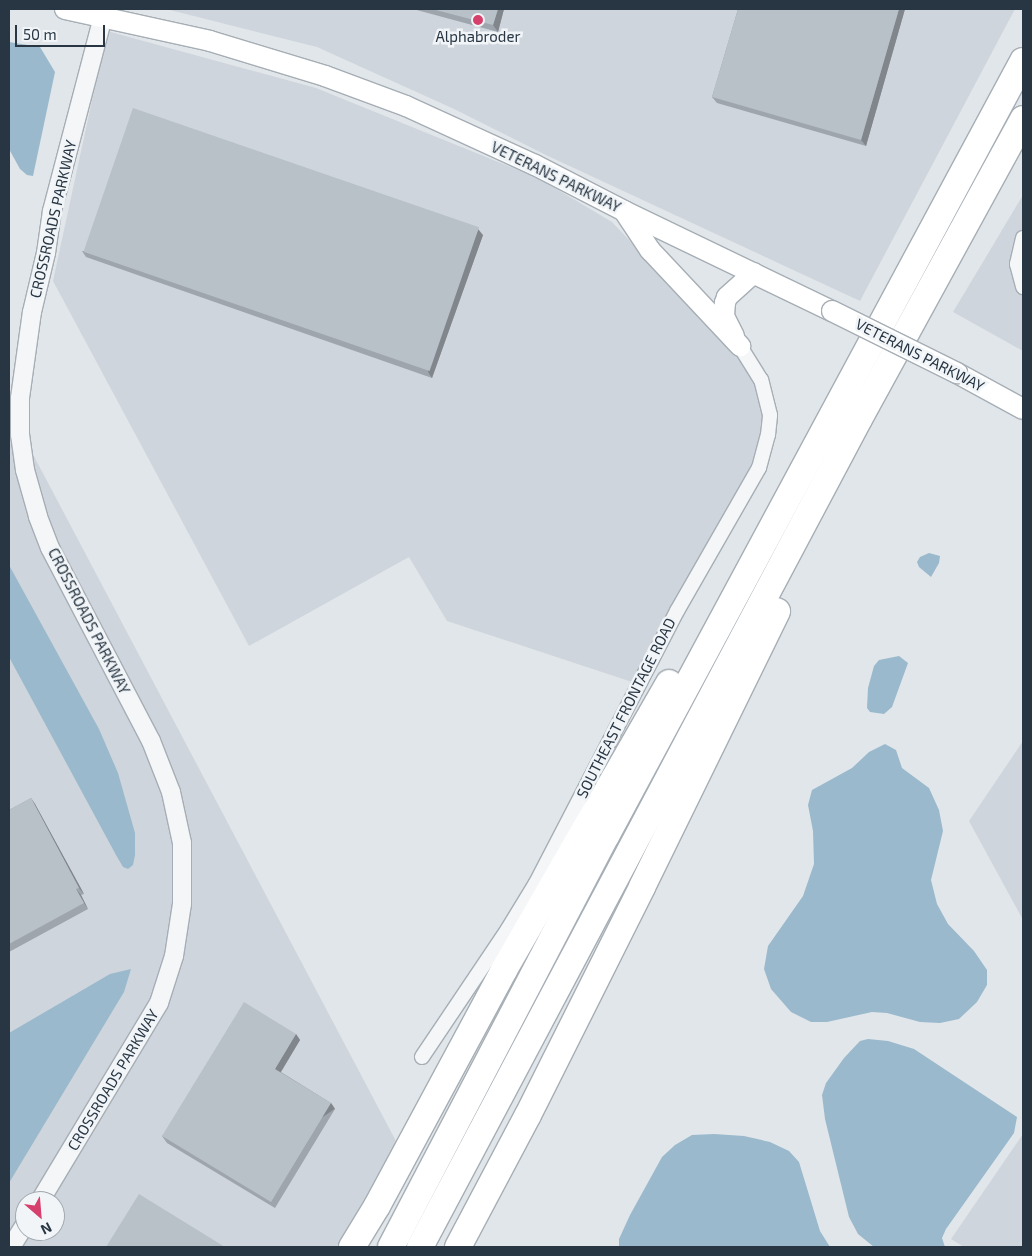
<!DOCTYPE html>
<html>
<head>
<meta charset="utf-8">
<style>
	body { margin:0 }
	#map { position:relative; width:1032px; height:1256px; overflow:hidden; background:#e1e6ea; font-family:"Exo 2",sans-serif }
	div>[style] { position:absolute }
	.built>* { inset:0; background:#cfd5dc }
	.water>* { inset:0; background:#9ab9cc }
	.roads { filter:drop-shadow(1px 0 #a6aeb5) drop-shadow(-1px 0 #a6aeb5) drop-shadow(0 1px #a6aeb5) drop-shadow(0 -1px #a6aeb5) }
	.minor>* { height:14px; margin:-7px; padding:0 7px; transform-origin:7px; border-radius:7px; background:#f4f6f8 }
	.tertiary>* { height:18px; margin:-9px; padding:0 9px; transform-origin:9px; border-radius:9px; background:#f4f6f8 }
	.secondary>* { height:20px; margin:-10px; padding:0 10px; transform-origin:10px; border-radius:10px; background:#fff }
	.motorway>* { height:26px; margin:-13px; padding:0 13px; transform-origin:13px; border-radius:13px; background:#fff }
	.bridges { filter:drop-shadow(1px 0 #a6aeb5) drop-shadow(-1px 0 #a6aeb5) drop-shadow(0 1px #a6aeb5) drop-shadow(0 -1px #a6aeb5) }
	.secondary-bridge>* { height:20px; margin:-10px; padding:0 10px; transform-origin:10px; border-radius:10px; background:#fff }
	.wall>* { inset:0; background:#9ea5ac }
	.shaded-wall>* { inset:0; background:#81868c; transform-origin:0 0 }
	.building>* { inset:0; background:#b8c0c8; transform-origin:0 0 }
	.dots>* { width:14px; height:14px; translate:-50% -50%; box-sizing:border-box; border:2px solid #f1f5f8; border-radius:50% }
	span { translate:-50% -50%; white-space:nowrap; text-align:center; line-height:1.15; -webkit-text-stroke:5px #f1f5f8; paint-order:stroke }
	.poi-label { font-size:15px; color:#283643 }
	.street-label { font-size:15px; color:#283643 }
	.frame { position:absolute; inset:0; border:10px solid #283643; pointer-events:none }
	.north { position:absolute; left:15px; top:1191px; width:50px; height:50px; box-sizing:border-box; background:#f1f5f8; border:1px solid #a1a9b0; border-radius:50%; rotate:153deg; font-size:14px; font-weight:700; line-height:20px; text-align:center; color:#283643 }
	.north::after { content:''; display:block; margin:auto; width:18px; height:22px; background:#d5416c; clip-path:polygon(50% 0,100% 100%,50% 72%,0 100%) }
	.scale { position:absolute; left:15px; top:25px; width:90px; height:22px; box-sizing:border-box; border:2px solid #283643; border-top:0; padding-left:6px; font-size:15px; line-height:18px; white-space:nowrap; color:#283643; -webkit-text-stroke:4px #f1f5f8; paint-order:stroke }
</style>
</head>
<body>
<div id="map">
	<div class="built">
		<i style="clip-path:polygon(166px 9px,1015px 9px,860px 301px,548px 156px,454px 109px,317px 47px)"></i>
		<i style="clip-path:polygon(107px 31px,316px 88px,538px 178px,612px 222px,735px 352px,754px 376px,762px 406px,763px 437px,750px 476px,635px 683px,447px 621px,409px 557px,249px 646px,53px 281px)"></i>
		<i style="clip-path:polygon(1023px 195px,1023px 351px,953px 312px)"></i>
		<i style="clip-path:polygon(evenodd,9px 409px,397px 1143px,337px 1247px,9px 1247px,9px 409px,25px 1201px,55px 1201px,55px 1231px,25px 1231px,25px 1201px)"></i>
		<i style="clip-path:polygon(1023px 741px,1023px 920px,969px 821px)"></i>
		<i style="clip-path:polygon(1023px 1134px,1023px 1247px,964px 1247px,951px 1239px)"></i>
	</div>
	<div class="water">
		<i style="clip-path:polygon(9px 42px,40px 47px,55px 72px,33px 176px,27px 175px,20px 169px,9px 149px)"></i>
		<i style="clip-path:polygon(929px 553px,940px 556px,939px 563px,931px 577px,919px 567px,917px 562px,920px 557px)"></i>
		<i style="clip-path:polygon(9px 565px,99px 729px,118px 773px,135px 833px,135px 855px,133px 865px,128px 869px,123px 867px,116px 855px,9px 657px)"></i>
		<i style="clip-path:polygon(899px 656px,908px 663px,892px 707px,884px 714px,870px 712px,867px 708px,868px 688px,874px 666px,879px 660px)"></i>
		<i style="clip-path:polygon(885px 744px,896px 750px,902px 768px,929px 788px,939px 810px,943px 831px,931px 880px,937px 904px,948px 924px,974px 951px,987px 970px,987px 985px,977px 1002px,959px 1019px,940px 1023px,920px 1022px,887px 1013px,872px 1012px,827px 1022px,811px 1022px,791px 1012px,771px 989px,764px 969px,768px 946px,803px 896px,814px 864px,813px 831px,808px 805px,812px 790px,852px 768px,869px 752px)"></i>
		<i style="clip-path:polygon(131px 969px,124px 992px,9px 1183px,9px 1033px,110px 974px)"></i>
		<i style="clip-path:polygon(868px 1039px,888px 1041px,914px 1049px,1017px 1117px,1014px 1133px,946px 1229px,942px 1238px,945px 1247px,874px 1247px,858px 1234px,849px 1217px,825px 1119px,822px 1095px,826px 1083px,844px 1058px,860px 1041px)"></i>
		<i style="clip-path:polygon(714px 1134px,744px 1136px,770px 1142px,789px 1151px,799px 1162px,820px 1231px,830px 1247px,619px 1247px,619px 1239px,630px 1215px,662px 1157px,675px 1145px,692px 1135px)"></i>
	</div>
	<div class="roads">
		<div class="minor">
			<i style="left:1023px;top:238px;width:27px;rotate:103deg"></i>
			<i style="left:1017px;top:264px;width:24px;rotate:75deg"></i>
			<i style="left:422px;top:1057px;width:154px;rotate:-56.1deg"></i>
			<i style="left:508px;top:929px;width:54px;rotate:-58.7deg"></i>
			<i style="left:536px;top:883px;width:306px;rotate:-62.6deg"></i>
			<i style="left:677px;top:611px;width:165px;rotate:-60.2deg"></i>
			<i style="left:759px;top:468px;width:34px;rotate:-75deg"></i>
			<i style="left:768px;top:435px;width:20px;rotate:-84deg"></i>
			<i style="left:770px;top:415px;width:36px;rotate:-104deg"></i>
			<i style="left:761px;top:380px;width:40px;rotate:-122deg"></i>
		</div>
		<div class="tertiary">
			<i style="left:40px;top:1201px;width:231px;rotate:-59deg"></i>
			<i style="left:159px;top:1003px;width:49px;rotate:-72.3deg"></i>
			<i style="left:174px;top:956px;width:53px;rotate:-81.3deg"></i>
			<i style="left:182px;top:904px;width:61px;rotate:-90deg"></i>
			<i style="left:182px;top:843px;width:52px;rotate:-102.2deg"></i>
			<i style="left:171px;top:792px;width:55px;rotate:-111.4deg"></i>
			<i style="left:151px;top:741px;width:218px;rotate:-117.6deg"></i>
			<i style="left:50px;top:548px;width:34px;rotate:-111deg"></i>
			<i style="left:38px;top:516px;width:48px;rotate:-105.8deg"></i>
			<i style="left:25px;top:470px;width:35px;rotate:-98deg"></i>
			<i style="left:20px;top:435px;width:37px;rotate:-90deg"></i>
			<i style="left:20px;top:398px;width:87px;rotate:-82.1deg"></i>
			<i style="left:32px;top:312px;width:61px;rotate:-76.7deg"></i>
			<i style="left:46px;top:253px;width:42px;rotate:-81.9deg"></i>
			<i style="left:52px;top:211px;width:209px;rotate:-75.3deg"></i>
			<i style="left:11px;top:1247px;width:26px;rotate:-58deg"></i>
		</div>
		<div class="secondary">
			<i style="left:65px;top:9px;width:148px;rotate:12.4deg"></i>
			<i style="left:210px;top:41px;width:120px;rotate:16.9deg"></i>
			<i style="left:325px;top:76px;width:86px;rotate:20.3deg"></i>
			<i style="left:406px;top:106px;width:142px;rotate:24.6deg"></i>
			<i style="left:535px;top:165px;width:100px;rotate:27.3deg"></i>
			<i style="left:624px;top:211px;width:231px;rotate:25.7deg"></i>
			<i style="left:624px;top:211px;width:47px;rotate:56.3deg"></i>
			<i style="left:650px;top:250px;width:132px;rotate:46.8deg"></i>
			<i style="left:734px;top:336px;width:22px;rotate:-117deg"></i>
			<i style="left:724px;top:316px;width:13px;rotate:-86deg"></i>
			<i style="left:725px;top:303px;width:6px;rotate:-72deg"></i>
			<i style="left:727px;top:297px;width:36px;rotate:-42deg"></i>
			<i style="left:957px;top:373px;width:75px;rotate:28.6deg"></i>
		</div>
		<div class="motorway">
			<i style="left:352px;top:1247px;width:48px;rotate:-58.6deg"></i>
			<i style="left:377px;top:1206px;width:268px;rotate:-61.7deg"></i>
			<i style="left:504px;top:970px;width:331px;rotate:-60.1deg"></i>
			<i style="left:391px;top:1247px;width:464px;rotate:-62.4deg"></i>
			<i style="left:606px;top:836px;width:880px;rotate:-61.72deg"></i>
			<i style="left:420px;top:1247px;width:937px;rotate:-62.07deg"></i>
			<i style="left:859px;top:419px;width:342px;rotate:-61.3deg"></i>
			<i style="left:458px;top:1247px;width:149px;rotate:-62.1deg"></i>
			<i style="left:528px;top:1115px;width:255px;rotate:-63.4deg"></i>
			<i style="left:642px;top:887px;width:307px;rotate:-63.9deg"></i>
		</div>
	</div>
	<div class="bridges">
		<div class="secondary-bridge">
			<i style="left:832px;top:311px;width:140px;rotate:26.4deg"></i>
		</div>
	</div>
	<div class="wall">
		<i style="clip-path:polygon(413px 9px,504px 9px,498px 32px)"></i>
		<i style="clip-path:polygon(738px 9px,905px 9px,866px 146px,717px 103px,712px 97px)"></i>
		<i style="clip-path:polygon(483px 235px,432px 378px,86px 257px,82px 251px)"></i>
		<i style="clip-path:polygon(31px 798px,35px 804px,84px 894px,81px 895px,88px 909px,9px 952px,9px 810px)"></i>
		<i style="clip-path:polygon(296px 1034px,300px 1040px,281px 1072px,331px 1103px,335px 1109px,275px 1208px,167px 1143px,162px 1136px)"></i>
	</div>
	<div class="shaded-wall">
		<i style="clip-path:polygon(498px 9px,504px 9px,498px 32px,493px 25px)"></i>
		<i style="clip-path:polygon(899px 9px,905px 9px,866px 146px,861px 140px)"></i>
		<i style="clip-path:polygon(478px 229px,483px 235px,432px 378px,428px 372px)"></i>
		<i style="clip-path:polygon(31px 798px,35px 804px,84px 894px,79px 888px)"></i>
		<i style="clip-path:polygon(76px 889px,81px 895px,88px 909px,84px 903px)"></i>
		<i style="clip-path:polygon(296px 1034px,300px 1040px,279px 1075px,275px 1069px)"></i>
		<i style="left:331px;top:1103px;width:7px;height:116px;rotate:56deg"></i>
	</div>
	<div class="building">
		<i style="clip-path:polygon(432px 9px,498px 9px,493px 25px)"></i>
		<i style="clip-path:polygon(738px 9px,899px 9px,861px 140px,712px 97px)"></i>
		<i style="left:133px;top:108px;width:366px;height:152px;rotate:19deg"></i>
		<i style="clip-path:polygon(31px 798px,79px 888px,76px 889px,84px 903px,9px 944px,9px 810px)"></i>
		<i style="clip-path:polygon(244px 1002px,296px 1034px,275px 1069px,331px 1103px,271px 1202px,162px 1136px)"></i>
		<i style="clip-path:polygon(139px 1194px,225px 1247px,106px 1247px)"></i>
	</div>
	<div class="dots">
		<i style="left:478px;top:20px;background:#d5416c"></i>
	</div>
	<div class="poi-label">
		<span style="left:478px;top:37px">Alphabroder</span>
	</div>
	<div class="street-label">
		<span style="left:556px;top:177px;rotate:26deg">VETERANS PARKWAY</span>
		<span style="left:53px;top:219px;rotate:-77deg">CROSSROADS PARKWAY</span>
		<span style="left:920px;top:355px;rotate:27deg">VETERANS PARKWAY</span>
		<span style="left:89px;top:621px;rotate:63deg">CROSSROADS PARKWAY</span>
		<span style="left:626px;top:708px;rotate:-63deg">SOUTHEAST FRONTAGE ROAD</span>
		<span style="left:113px;top:1080px;rotate:-59deg">CROSSROADS PARKWAY</span>
	</div>
	<div class="frame"></div>
	<div class="north">N</div>
	<div class="scale">50 m</div>
</div>
</body>
</html>
